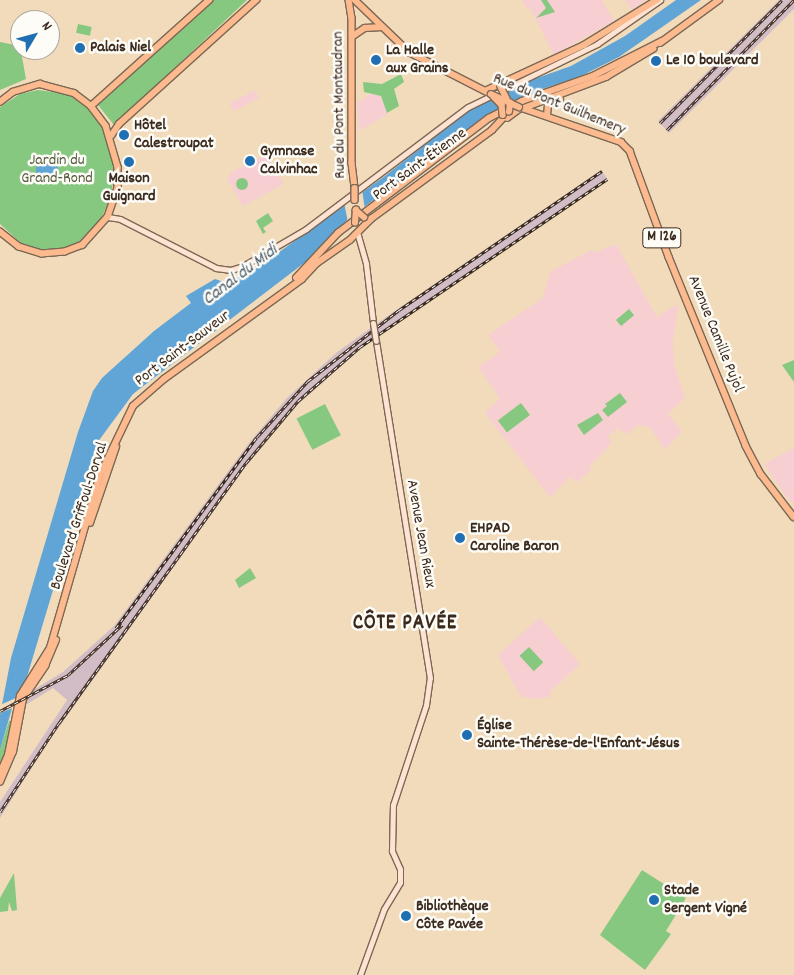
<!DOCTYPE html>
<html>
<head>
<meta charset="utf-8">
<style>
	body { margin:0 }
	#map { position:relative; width:794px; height:975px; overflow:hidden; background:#f1dbba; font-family:Dekko,sans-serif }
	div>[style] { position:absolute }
	.built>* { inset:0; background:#f7cfd2; transform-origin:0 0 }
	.industrial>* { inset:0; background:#d2bdc6 }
	.green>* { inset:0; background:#87c881; transform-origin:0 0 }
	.round { border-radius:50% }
	.water>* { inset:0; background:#61a5d6 }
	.pier>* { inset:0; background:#f1dbba }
	.roads { filter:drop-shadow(1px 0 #7b6855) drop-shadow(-1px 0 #7b6855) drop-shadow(0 1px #7b6855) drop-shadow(0 -1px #7b6855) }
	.secondary>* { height:5px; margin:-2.5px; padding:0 2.5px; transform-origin:2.5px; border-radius:2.5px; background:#fee3d2 }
	.primary>* { height:5.5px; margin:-2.75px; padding:0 2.75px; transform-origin:2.75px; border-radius:2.75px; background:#fcba8e }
	.rail>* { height:3px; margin-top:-1.5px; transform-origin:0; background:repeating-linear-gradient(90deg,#fdfcf7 0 4px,#3b2a1e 0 8px); box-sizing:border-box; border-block:1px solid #3b2a1e }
	.bridges { filter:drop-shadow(1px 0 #7b6855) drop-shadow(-1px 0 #7b6855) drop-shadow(0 1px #7b6855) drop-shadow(0 -1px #7b6855) }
	.secondary-bridge>* { height:5px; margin:-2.5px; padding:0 2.5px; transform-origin:2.5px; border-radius:2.5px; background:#fee3d2 }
	.primary-bridge>* { height:5.5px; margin:-2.75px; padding:0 2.75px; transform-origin:2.75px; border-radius:2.75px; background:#fcba8e }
	.dots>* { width:14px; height:14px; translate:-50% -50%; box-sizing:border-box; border:2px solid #fdfcf7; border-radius:50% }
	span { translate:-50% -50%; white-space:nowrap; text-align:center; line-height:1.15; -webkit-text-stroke:5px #fdfcf7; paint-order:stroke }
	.shield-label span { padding:1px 4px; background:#fdfcf7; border:1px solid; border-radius:4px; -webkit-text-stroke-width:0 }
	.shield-label { font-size:15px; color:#3b2a1e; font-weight:700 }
	.poi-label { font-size:16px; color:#3b2a1e; font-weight:700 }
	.left { translate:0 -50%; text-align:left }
	.street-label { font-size:16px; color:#3b2a1e }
	.park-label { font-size:16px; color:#52593c }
	.water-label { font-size:18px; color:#4a5b68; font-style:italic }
	.district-label { font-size:21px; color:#3b2a1e; font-weight:700; letter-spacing:1px }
	.north { position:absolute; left:10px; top:10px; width:50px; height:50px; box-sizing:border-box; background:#fdfcf7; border:1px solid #afa8a0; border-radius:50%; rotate:53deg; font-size:14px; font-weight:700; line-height:20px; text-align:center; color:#3b2a1e }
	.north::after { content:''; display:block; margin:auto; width:18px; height:22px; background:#1f6fb2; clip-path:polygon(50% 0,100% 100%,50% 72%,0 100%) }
</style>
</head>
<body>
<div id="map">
	<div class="built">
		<i style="clip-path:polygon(522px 0,602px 0,614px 21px,554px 55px,530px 8px,527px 9px)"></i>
		<i style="clip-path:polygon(625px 0,646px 0,632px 10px)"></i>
		<i style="left:255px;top:90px;width:9px;height:29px;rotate:63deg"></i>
		<i style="clip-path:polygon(372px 93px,381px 96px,388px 114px,359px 131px,357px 103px)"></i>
		<i style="clip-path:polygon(266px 155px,284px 184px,243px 206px,227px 179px,231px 172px)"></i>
		<i style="clip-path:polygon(616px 244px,657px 317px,676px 305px,678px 308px,673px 340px,674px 364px,685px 398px,668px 414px,682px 431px,665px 450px,650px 427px,639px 425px,626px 434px,618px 428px,608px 436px,612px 443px,589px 467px,592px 469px,577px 482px,570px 477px,550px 497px,485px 413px,500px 398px,478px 367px,500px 352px,488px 335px,543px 298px,550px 272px,591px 250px,597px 252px)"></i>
		<i style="clip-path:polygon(794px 448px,794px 501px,791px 503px,764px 464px)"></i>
		<i style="clip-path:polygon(540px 617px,580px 664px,550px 692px,551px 696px,538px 699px,521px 697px,498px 655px)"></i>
	</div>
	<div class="industrial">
		<i style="clip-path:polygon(779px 0,794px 0,794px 9px,669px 133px,658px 121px)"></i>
		<i style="clip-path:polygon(601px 170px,608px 180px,365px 345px,295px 407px,254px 455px,199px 531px,46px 745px,0 818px,0 802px,67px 700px,53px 688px,24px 706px,30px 692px,63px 672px,114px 626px,249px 443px,287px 398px,336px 353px,379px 322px)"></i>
	</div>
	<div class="green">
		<i style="clip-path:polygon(213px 0,247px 0,114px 125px,98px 105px)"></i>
		<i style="clip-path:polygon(541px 0,547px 0,555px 12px,536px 18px,546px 8px)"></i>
		<i style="left:78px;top:24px;width:14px;height:9px;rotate:12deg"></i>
		<i style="clip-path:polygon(0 42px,20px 46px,26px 79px,0 90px)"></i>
		<i style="clip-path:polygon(401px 74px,404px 82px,394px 89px,399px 106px,387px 113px,381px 96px,364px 92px,363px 82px,382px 84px)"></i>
		<i style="clip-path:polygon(38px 90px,68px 94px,91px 111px,104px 130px,114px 163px,112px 194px,99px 224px,76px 244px,56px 250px,39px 249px,21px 243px,0 224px,0 107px,20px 94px)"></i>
		<i class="round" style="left:236px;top:178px;width:12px;height:12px"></i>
		<i style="clip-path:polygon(268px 213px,273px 221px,263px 228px,266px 232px,263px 234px,256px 221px)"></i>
		<i style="left:629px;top:309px;width:8px;height:17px;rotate:50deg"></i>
		<i style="clip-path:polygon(794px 360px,794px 382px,782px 365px)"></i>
		<i style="clip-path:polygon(620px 393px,627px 402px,608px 417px,602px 410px,607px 406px,605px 404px)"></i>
		<i style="left:521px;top:403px;width:15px;height:29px;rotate:53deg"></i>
		<i style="left:325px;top:404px;width:35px;height:32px;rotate:63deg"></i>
		<i style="clip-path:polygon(598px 413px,603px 420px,584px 435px,577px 425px)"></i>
		<i style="clip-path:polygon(250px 568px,256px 578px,239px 588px,235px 580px)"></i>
		<i style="left:529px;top:647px;width:21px;height:13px;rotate:47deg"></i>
		<i style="clip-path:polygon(9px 721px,12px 721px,8px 747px,0 770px,0 750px)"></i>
		<i style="clip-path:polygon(642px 870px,686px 898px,666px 931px,671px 934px,645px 970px,600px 935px)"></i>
		<i style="clip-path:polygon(14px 873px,17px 910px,12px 911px,9px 902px,8px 911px,0 912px,0 898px)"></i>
	</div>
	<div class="water">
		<i style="clip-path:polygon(676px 0,701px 0,619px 57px,579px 77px,530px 93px,487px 115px,348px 219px,308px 260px,133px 394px,97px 443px,27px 677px,15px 698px,0 750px,0 715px,11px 658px,78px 432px,93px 391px,102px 378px,154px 331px,191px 303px,186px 296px,215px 279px,227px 283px,257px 268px,385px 176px,468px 111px,523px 83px,571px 66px,625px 36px)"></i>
		<i class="round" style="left:36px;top:159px;width:22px;height:22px"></i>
	</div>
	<div class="pier">
		<i style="clip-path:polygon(362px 189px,365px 210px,348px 223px,344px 202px)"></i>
		<i style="clip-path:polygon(18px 697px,15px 707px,0 713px,0 705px)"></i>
	</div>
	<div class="roads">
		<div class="secondary">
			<i style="left:108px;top:217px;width:12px;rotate:9deg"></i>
			<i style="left:120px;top:219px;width:108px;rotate:27deg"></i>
			<i style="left:216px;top:268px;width:15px;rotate:8deg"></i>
			<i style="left:231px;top:270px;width:13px;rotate:-18deg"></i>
			<i style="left:243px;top:266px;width:73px;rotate:-30.4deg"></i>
			<i style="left:306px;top:229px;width:203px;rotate:-37deg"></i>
			<i style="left:468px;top:107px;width:144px;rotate:-26deg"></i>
			<i style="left:597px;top:44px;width:77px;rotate:-34.9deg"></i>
			<i style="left:357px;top:232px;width:33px;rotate:74deg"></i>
			<i style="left:366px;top:264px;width:59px;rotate:83.2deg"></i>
			<i style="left:360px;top:975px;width:70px;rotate:-70deg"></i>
			<i style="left:384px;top:909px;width:31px;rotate:-59deg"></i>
			<i style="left:400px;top:882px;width:13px;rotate:-90deg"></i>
			<i style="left:400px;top:869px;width:20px;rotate:-114deg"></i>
			<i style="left:392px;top:851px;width:46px;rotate:-88.8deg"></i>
			<i style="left:393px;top:805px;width:105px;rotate:-71.7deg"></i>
			<i style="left:426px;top:705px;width:27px;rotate:-82deg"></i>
			<i style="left:430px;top:678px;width:341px;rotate:-99.1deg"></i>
		</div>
		<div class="primary">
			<i style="left:349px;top:0;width:18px;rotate:81deg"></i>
			<i style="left:352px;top:18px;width:145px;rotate:90deg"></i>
			<i style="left:352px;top:163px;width:25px;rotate:83deg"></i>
			<i style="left:355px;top:0;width:75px;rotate:43.9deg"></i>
			<i style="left:409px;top:52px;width:88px;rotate:27.1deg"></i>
			<i style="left:353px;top:36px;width:14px;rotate:-34deg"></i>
			<i style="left:365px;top:28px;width:17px;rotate:-3deg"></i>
			<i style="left:660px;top:43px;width:73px;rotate:-36.1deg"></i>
			<i style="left:485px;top:91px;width:109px;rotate:-24.9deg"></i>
			<i style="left:584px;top:45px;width:86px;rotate:-31.7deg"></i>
			<i style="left:0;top:102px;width:16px;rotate:-38deg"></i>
			<i style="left:13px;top:92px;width:28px;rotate:-17deg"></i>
			<i style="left:40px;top:84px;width:35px;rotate:15deg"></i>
			<i style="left:74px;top:93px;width:21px;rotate:37deg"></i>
			<i style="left:91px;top:106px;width:25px;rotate:53deg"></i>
			<i style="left:106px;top:126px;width:43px;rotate:73.7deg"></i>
			<i style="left:118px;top:167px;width:21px;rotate:90deg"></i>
			<i style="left:118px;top:188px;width:31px;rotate:109deg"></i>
			<i style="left:108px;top:217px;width:38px;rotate:132deg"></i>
			<i style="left:83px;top:245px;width:19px;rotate:159deg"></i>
			<i style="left:65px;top:252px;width:23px;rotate:175deg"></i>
			<i style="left:42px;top:254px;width:24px;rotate:-163deg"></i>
			<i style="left:19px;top:247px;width:24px;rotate:-142deg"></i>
			<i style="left:91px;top:106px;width:159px;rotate:-41.9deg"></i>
			<i style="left:519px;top:107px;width:108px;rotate:18.9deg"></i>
			<i style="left:621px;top:142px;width:13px;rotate:45deg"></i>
			<i style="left:630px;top:151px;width:113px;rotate:69.8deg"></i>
			<i style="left:669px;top:257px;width:204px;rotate:67.8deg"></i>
			<i style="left:746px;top:446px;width:32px;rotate:62deg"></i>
			<i style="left:761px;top:474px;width:54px;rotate:52.5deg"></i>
			<i style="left:524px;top:108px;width:88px;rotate:-20.7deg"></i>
			<i style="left:606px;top:77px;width:55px;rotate:-30.8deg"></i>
			<i style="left:547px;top:116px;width:12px;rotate:-85deg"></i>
			<i style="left:548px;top:104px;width:13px;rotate:-23deg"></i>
			<i style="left:507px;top:118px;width:17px;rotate:-36deg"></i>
			<i style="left:111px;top:136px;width:14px;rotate:-56deg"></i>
			<i style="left:119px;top:124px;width:185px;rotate:-42.1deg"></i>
			<i style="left:317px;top:263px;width:40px;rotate:-34.9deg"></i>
			<i style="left:350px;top:240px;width:30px;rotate:-45deg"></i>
			<i style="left:371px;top:219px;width:150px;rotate:-36.3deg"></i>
			<i style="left:492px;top:130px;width:25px;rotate:-47deg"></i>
			<i style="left:296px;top:278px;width:62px;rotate:-47deg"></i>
			<i style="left:338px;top:233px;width:190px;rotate:-37.3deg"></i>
			<i style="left:489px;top:118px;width:37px;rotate:-27deg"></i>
			<i style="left:522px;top:101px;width:75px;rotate:-19.4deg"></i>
			<i style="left:593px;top:76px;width:77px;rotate:-26.9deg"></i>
			<i style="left:90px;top:523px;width:80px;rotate:-71.1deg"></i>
			<i style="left:0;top:773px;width:20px;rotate:-66deg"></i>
			<i style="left:8px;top:755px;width:60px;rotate:-78.5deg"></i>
			<i style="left:20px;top:696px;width:57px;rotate:-58deg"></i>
			<i style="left:50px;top:648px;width:180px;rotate:-73.9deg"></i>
			<i style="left:100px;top:475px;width:76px;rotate:-64.4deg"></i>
			<i style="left:133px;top:406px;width:41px;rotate:-41.1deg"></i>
			<i style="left:164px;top:379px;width:170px;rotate:-35.9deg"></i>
			<i style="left:302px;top:279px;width:23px;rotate:-47deg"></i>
			<i style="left:0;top:782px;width:33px;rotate:-67deg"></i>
			<i style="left:13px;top:752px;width:54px;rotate:-79.3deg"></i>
			<i style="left:23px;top:699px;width:40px;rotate:-56deg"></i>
			<i style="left:45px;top:666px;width:28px;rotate:-67deg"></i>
		</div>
	</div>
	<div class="rail">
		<i style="left:660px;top:123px;width:173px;rotate:-45.2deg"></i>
		<i style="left:667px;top:130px;width:182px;rotate:-45.7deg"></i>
		<i style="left:116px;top:628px;width:237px;rotate:-53.6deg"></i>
		<i style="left:257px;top:437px;width:76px;rotate:-47.7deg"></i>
		<i style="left:308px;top:381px;width:115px;rotate:-38deg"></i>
		<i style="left:399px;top:310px;width:246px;rotate:-34.4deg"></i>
		<i style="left:0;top:711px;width:77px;rotate:-27.9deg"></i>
		<i style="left:68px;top:675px;width:74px;rotate:-42.8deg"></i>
		<i style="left:0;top:812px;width:107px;rotate:-56.5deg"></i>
		<i style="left:59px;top:723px;width:320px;rotate:-54.3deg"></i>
		<i style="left:246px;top:463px;width:81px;rotate:-50deg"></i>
		<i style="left:298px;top:401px;width:82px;rotate:-41.1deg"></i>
		<i style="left:360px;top:347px;width:299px;rotate:-34.2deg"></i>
	</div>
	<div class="bridges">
		<div class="secondary-bridge">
			<i style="left:373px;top:323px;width:18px;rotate:81deg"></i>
		</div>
		<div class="primary-bridge">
			<i style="left:501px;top:87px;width:13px;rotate:63deg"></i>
			<i style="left:491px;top:94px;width:31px;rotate:25deg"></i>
			<i style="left:494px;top:97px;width:11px;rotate:45deg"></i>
			<i style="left:502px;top:105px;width:10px;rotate:84deg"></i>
			<i style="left:509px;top:112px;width:9px;rotate:-84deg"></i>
			<i style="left:355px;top:188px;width:12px;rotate:90deg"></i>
			<i style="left:356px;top:210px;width:11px;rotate:41deg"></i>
			<i style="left:355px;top:223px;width:13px;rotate:-86deg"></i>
		</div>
	</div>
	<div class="dots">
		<i style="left:80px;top:48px;background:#1f6fb2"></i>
		<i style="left:376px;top:60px;background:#1f6fb2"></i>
		<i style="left:656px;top:61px;background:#1f6fb2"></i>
		<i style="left:124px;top:135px;background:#1f6fb2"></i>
		<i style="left:250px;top:161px;background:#1f6fb2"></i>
		<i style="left:129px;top:162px;background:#1f6fb2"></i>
		<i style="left:460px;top:538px;background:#1f6fb2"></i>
		<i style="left:467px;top:735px;background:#1f6fb2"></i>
		<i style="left:654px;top:900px;background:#1f6fb2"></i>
		<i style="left:406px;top:916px;background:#1f6fb2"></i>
	</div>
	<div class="shield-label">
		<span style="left:662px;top:238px">M 126</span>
	</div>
	<div class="poi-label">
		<span class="left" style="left:90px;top:48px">Palais Niel</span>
		<span class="left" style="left:386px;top:60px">La Halle<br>aux Grains</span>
		<span class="left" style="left:666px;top:61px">Le 10 boulevard</span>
		<span class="left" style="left:134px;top:135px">Hôtel<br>Calestroupat</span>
		<span class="left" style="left:260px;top:161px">Gymnase<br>Calvinhac</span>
		<span style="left:129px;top:188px">Maison<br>Guignard</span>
		<span class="left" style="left:470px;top:538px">EHPAD<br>Caroline Baron</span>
		<span class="left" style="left:477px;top:735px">Église<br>Sainte-Thérèse-de-l'Enfant-Jésus</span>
		<span class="left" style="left:664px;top:900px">Stade<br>Sergent Vigné</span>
		<span class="left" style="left:416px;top:916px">Bibliothèque<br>Côte Pavée</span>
	</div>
	<div class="street-label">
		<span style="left:340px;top:105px;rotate:-91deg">Rue du Pont Montaudran</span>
		<span style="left:559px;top:105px;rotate:22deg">Rue du Pont Guilhemery</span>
		<span style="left:420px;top:165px;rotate:-36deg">Port Saint-Étienne</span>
		<span style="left:715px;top:334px;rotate:68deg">Avenue Camille Pujol</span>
		<span style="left:183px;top:349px;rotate:-37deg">Port Saint-Sauveur</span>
		<span style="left:80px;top:516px;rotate:-72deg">Boulevard Griffoul-Dorval</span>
		<span style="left:420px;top:534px;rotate:80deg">Avenue Jean Rieux</span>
	</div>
	<div class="park-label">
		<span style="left:57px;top:170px">Jardin du<br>Grand-Rond</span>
	</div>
	<div class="water-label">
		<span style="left:241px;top:276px;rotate:-37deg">Canal du Midi</span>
	</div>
	<div class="district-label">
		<span style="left:405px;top:624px">CÔTE PAVÉE</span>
	</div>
	<div class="north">N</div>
</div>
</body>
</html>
